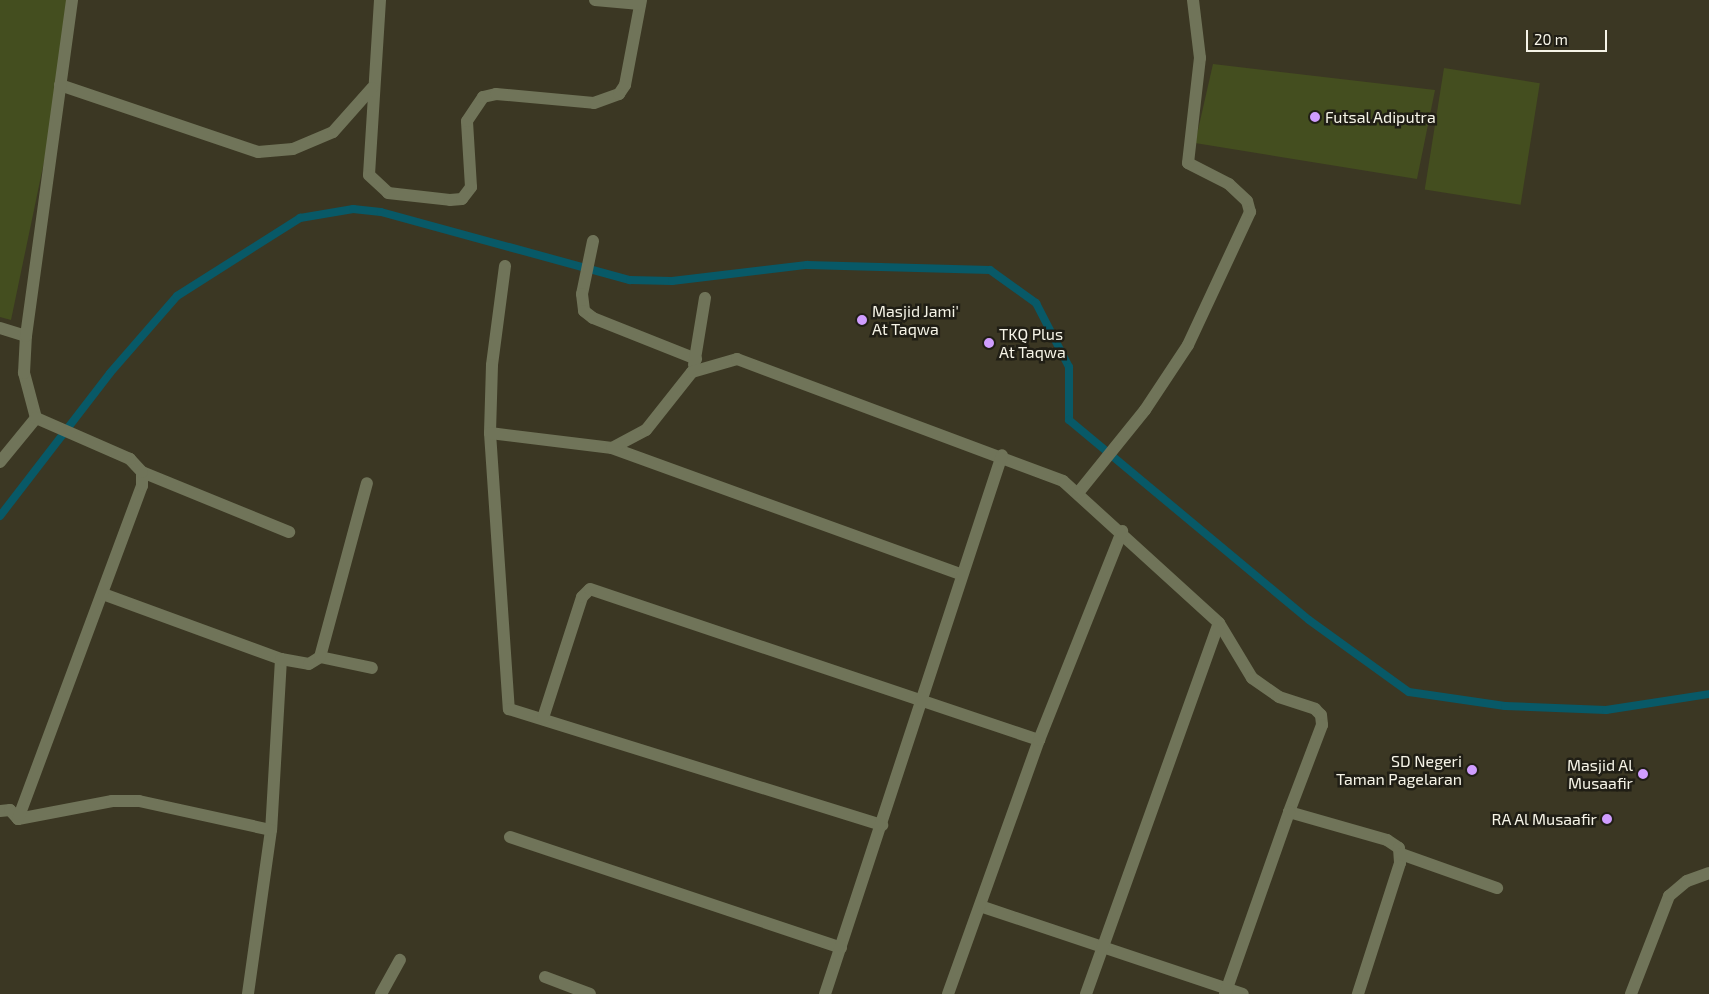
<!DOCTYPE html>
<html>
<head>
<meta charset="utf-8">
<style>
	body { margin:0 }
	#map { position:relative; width:1709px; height:994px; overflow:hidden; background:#3b3723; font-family:"Exo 2",sans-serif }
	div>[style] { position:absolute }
	.green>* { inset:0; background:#444e1f; transform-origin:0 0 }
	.stream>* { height:8px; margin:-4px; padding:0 4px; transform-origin:4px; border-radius:4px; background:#085967 }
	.minor>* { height:12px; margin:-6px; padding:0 6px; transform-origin:6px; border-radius:6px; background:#707459 }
	.dots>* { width:14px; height:14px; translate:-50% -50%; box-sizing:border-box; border:2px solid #201e15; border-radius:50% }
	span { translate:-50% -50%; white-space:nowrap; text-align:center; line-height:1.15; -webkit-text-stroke:5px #201e15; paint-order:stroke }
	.poi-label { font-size:16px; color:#f6f4e7 }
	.left { translate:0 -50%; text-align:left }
	.right { translate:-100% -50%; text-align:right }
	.scale { position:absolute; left:1526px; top:30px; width:81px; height:22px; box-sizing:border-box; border:2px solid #f6f4e7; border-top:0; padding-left:6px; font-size:15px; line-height:18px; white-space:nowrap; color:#f6f4e7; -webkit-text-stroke:4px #201e15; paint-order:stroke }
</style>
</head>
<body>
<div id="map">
	<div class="green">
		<i style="clip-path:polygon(0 0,69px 0,60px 85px,11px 320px,0 317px)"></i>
		<i style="clip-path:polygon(1213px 64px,1435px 90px,1417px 179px,1195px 143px)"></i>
		<i style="left:1444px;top:68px;width:97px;height:123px;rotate:9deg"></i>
	</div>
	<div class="stream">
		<i style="left:0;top:516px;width:180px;rotate:-52.4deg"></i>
		<i style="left:110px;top:373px;width:102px;rotate:-49deg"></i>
		<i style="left:177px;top:296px;width:146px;rotate:-32.4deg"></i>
		<i style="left:300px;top:218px;width:54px;rotate:-9.6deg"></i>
		<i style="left:353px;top:209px;width:28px;rotate:6deg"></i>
		<i style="left:381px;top:212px;width:258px;rotate:15.3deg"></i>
		<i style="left:630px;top:280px;width:42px;rotate:1.4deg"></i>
		<i style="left:672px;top:281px;width:136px;rotate:-6.8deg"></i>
		<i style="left:807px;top:265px;width:183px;rotate:1.6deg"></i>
		<i style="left:990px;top:270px;width:57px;rotate:35.7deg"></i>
		<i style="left:1036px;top:303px;width:72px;rotate:62.7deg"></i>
		<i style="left:1069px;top:367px;width:53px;rotate:90deg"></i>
		<i style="left:1069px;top:420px;width:312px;rotate:39.8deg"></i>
		<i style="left:1309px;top:620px;width:123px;rotate:35.8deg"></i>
		<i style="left:1409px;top:692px;width:97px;rotate:8.3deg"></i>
		<i style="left:1505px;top:706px;width:101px;rotate:2.3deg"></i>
		<i style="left:1606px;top:710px;width:104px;rotate:-8.8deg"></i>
	</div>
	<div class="minor">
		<i style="left:380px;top:0;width:175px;rotate:93.6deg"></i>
		<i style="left:369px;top:175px;width:26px;rotate:43deg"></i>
		<i style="left:388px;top:193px;width:62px;rotate:6.4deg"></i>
		<i style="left:450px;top:200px;width:12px;rotate:-5deg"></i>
		<i style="left:462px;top:199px;width:15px;rotate:-53deg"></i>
		<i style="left:471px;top:187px;width:66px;rotate:-93.5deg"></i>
		<i style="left:467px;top:121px;width:29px;rotate:-56deg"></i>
		<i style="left:483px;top:97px;width:13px;rotate:-13deg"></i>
		<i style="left:496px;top:94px;width:98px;rotate:5.2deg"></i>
		<i style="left:594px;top:103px;width:27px;rotate:-20deg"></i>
		<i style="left:619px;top:94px;width:11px;rotate:-56deg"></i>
		<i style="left:625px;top:85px;width:86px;rotate:-79.3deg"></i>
		<i style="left:595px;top:0;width:45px;rotate:5.1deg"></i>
		<i style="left:60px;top:85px;width:209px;rotate:18.7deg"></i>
		<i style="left:258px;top:152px;width:35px;rotate:-5deg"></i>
		<i style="left:293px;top:149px;width:43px;rotate:-23deg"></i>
		<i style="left:333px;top:132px;width:59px;rotate:-48.4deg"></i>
		<i style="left:593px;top:241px;width:54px;rotate:101.7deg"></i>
		<i style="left:582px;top:294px;width:17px;rotate:83deg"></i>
		<i style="left:584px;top:311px;width:11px;rotate:38deg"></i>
		<i style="left:593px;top:318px;width:111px;rotate:21.7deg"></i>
		<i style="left:505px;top:266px;width:100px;rotate:97.5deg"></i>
		<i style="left:492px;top:365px;width:68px;rotate:91.7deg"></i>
		<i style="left:490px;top:433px;width:277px;rotate:86.1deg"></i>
		<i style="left:509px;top:709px;width:391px;rotate:17.3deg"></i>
		<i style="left:0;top:328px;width:27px;rotate:17deg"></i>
		<i style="left:694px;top:365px;width:68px;rotate:-80.7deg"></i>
		<i style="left:490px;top:433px;width:123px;rotate:7deg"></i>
		<i style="left:612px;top:448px;width:372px;rotate:19.9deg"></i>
		<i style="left:612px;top:448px;width:38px;rotate:-28deg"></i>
		<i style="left:646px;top:430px;width:74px;rotate:-51.6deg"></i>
		<i style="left:692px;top:372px;width:47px;rotate:-16.1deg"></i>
		<i style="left:737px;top:359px;width:348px;rotate:20.5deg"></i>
		<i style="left:1063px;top:481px;width:211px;rotate:42.3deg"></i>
		<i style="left:1219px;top:623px;width:64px;rotate:59deg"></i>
		<i style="left:1252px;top:678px;width:33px;rotate:35deg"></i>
		<i style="left:1279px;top:697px;width:38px;rotate:18deg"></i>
		<i style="left:1315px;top:709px;width:8px;rotate:45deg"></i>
		<i style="left:1321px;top:715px;width:10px;rotate:84deg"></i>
		<i style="left:1322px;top:725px;width:93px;rotate:110.8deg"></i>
		<i style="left:1289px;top:812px;width:102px;rotate:15.9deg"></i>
		<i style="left:1387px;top:840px;width:14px;rotate:34deg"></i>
		<i style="left:1399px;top:848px;width:15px;rotate:86deg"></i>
		<i style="left:1400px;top:863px;width:138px;rotate:107.8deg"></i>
		<i style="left:0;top:462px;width:57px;rotate:-50.7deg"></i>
		<i style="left:36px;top:418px;width:47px;rotate:-104.9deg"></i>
		<i style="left:24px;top:373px;width:37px;rotate:-87deg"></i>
		<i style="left:26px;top:336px;width:339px;rotate:-82.2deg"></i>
		<i style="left:142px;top:472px;width:159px;rotate:22.2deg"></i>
		<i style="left:1078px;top:493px;width:107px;rotate:-51.1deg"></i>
		<i style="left:1145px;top:410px;width:78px;rotate:-56.5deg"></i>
		<i style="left:1188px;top:345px;width:147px;rotate:-65deg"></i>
		<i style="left:1250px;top:212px;width:11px;rotate:-105deg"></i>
		<i style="left:1247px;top:201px;width:25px;rotate:-137deg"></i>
		<i style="left:1229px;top:184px;width:46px;rotate:-152.9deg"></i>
		<i style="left:1188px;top:163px;width:106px;rotate:-83.5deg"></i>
		<i style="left:1200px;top:58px;width:58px;rotate:-96.9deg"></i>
		<i style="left:103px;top:594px;width:189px;rotate:20.1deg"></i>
		<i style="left:281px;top:659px;width:171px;rotate:93.3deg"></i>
		<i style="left:271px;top:830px;width:166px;rotate:98deg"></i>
		<i style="left:320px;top:657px;width:53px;rotate:11.9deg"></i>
		<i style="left:281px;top:659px;width:28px;rotate:10deg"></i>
		<i style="left:309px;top:664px;width:13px;rotate:-32deg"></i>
		<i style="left:320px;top:657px;width:180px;rotate:-74.9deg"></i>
		<i style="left:543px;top:718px;width:127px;rotate:-72.1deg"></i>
		<i style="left:582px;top:597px;width:11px;rotate:-45deg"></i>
		<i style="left:590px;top:589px;width:474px;rotate:18.6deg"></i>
		<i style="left:0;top:811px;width:10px;rotate:-6deg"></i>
		<i style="left:10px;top:810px;width:12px;rotate:48deg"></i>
		<i style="left:18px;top:819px;width:96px;rotate:-10.8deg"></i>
		<i style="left:112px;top:801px;width:27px"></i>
		<i style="left:139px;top:801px;width:135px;rotate:12.4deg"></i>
		<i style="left:18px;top:819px;width:355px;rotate:-69.6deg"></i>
		<i style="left:142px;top:486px;width:14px;rotate:-90deg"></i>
		<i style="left:142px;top:472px;width:18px;rotate:-133deg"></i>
		<i style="left:130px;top:459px;width:103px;rotate:-156.4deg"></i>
		<i style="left:510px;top:837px;width:349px;rotate:18.5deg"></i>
		<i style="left:1401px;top:854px;width:102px;rotate:19.5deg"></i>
		<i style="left:980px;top:906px;width:277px;rotate:18.5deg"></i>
		<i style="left:545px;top:977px;width:48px;rotate:20.7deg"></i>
		<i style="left:381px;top:994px;width:39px;rotate:-61deg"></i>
		<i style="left:825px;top:994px;width:567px;rotate:-71.82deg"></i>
		<i style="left:948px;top:994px;width:270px;rotate:-70.3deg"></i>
		<i style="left:1039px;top:740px;width:225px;rotate:-68.3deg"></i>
		<i style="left:1086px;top:994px;width:394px;rotate:-70.3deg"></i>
		<i style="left:1225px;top:994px;width:193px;rotate:-70.6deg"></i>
		<i style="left:1631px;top:994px;width:105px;rotate:-68.8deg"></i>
		<i style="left:1669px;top:896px;width:23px;rotate:-40deg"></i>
		<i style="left:1687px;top:881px;width:23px;rotate:-20deg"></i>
	</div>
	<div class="dots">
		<i style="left:1315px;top:117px;background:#d09dff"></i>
		<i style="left:862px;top:320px;background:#d09dff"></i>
		<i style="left:989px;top:343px;background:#d09dff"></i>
		<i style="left:1472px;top:770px;background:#d09dff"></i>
		<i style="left:1643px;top:774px;background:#d09dff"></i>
		<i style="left:1607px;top:819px;background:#d09dff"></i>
	</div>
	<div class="poi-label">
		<span class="left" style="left:1325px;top:117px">Futsal Adiputra</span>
		<span class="left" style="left:872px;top:320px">Masjid Jami'<br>At Taqwa</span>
		<span class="left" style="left:999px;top:343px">TKQ Plus<br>At Taqwa</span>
		<span class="right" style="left:1462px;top:770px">SD Negeri<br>Taman Pagelaran</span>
		<span class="right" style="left:1633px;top:774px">Masjid Al<br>Musaafir</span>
		<span class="right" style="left:1597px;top:819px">RA Al Musaafir</span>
	</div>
	<div class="scale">20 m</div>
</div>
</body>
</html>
